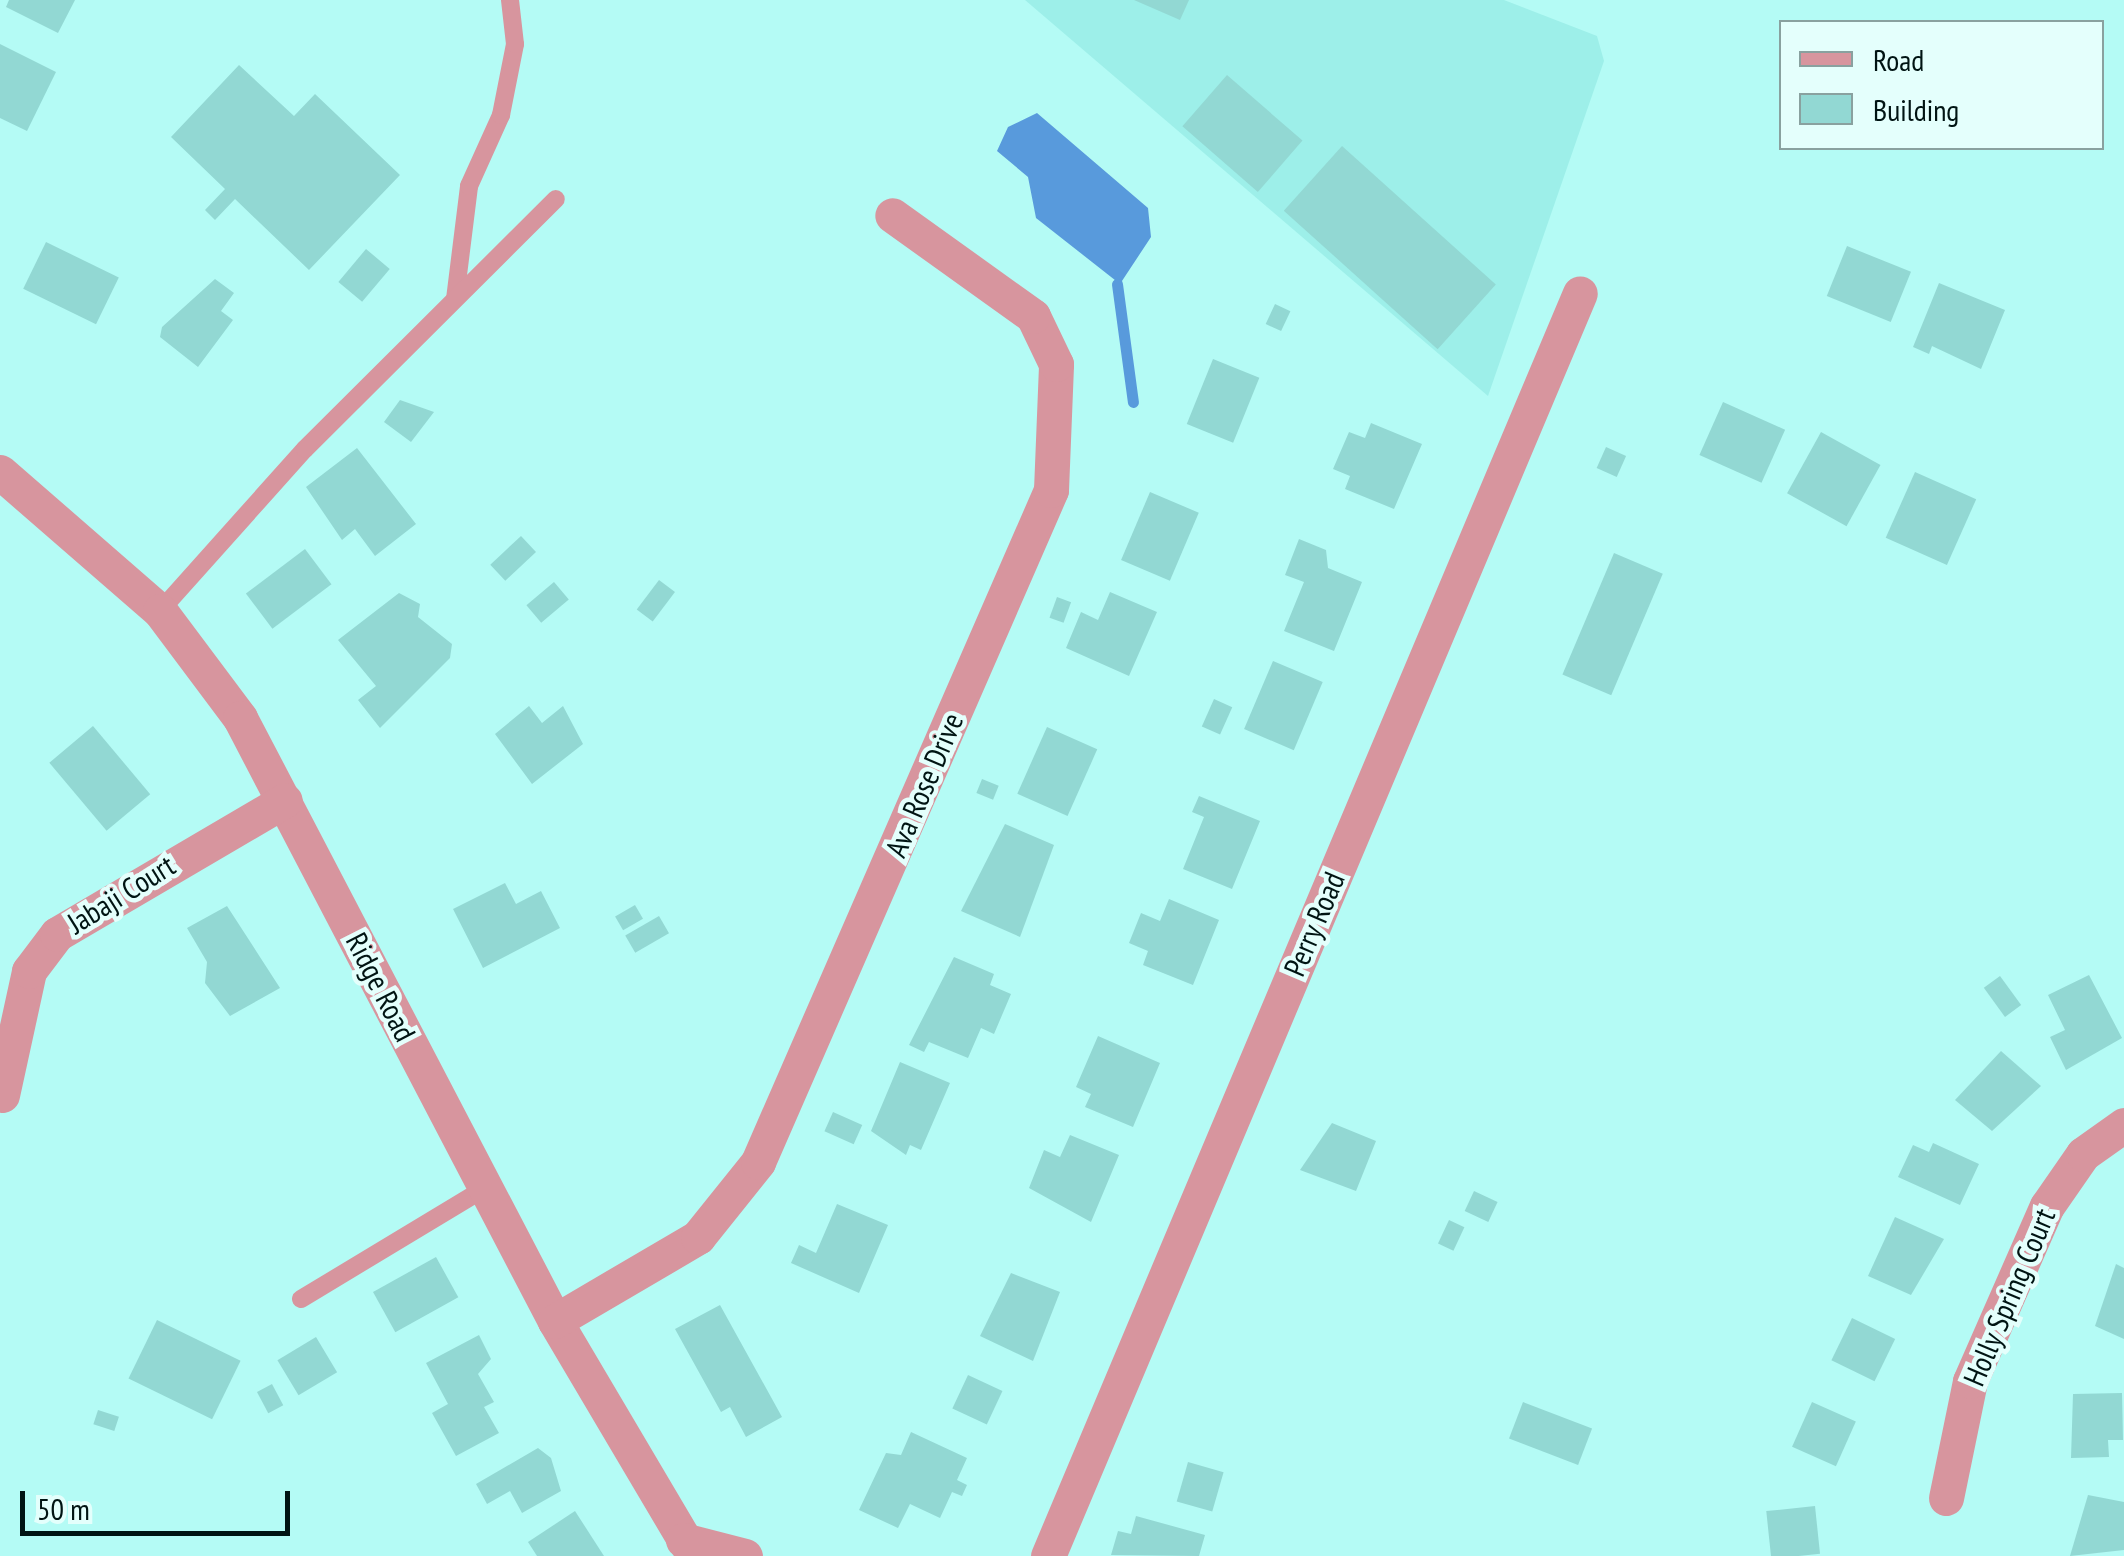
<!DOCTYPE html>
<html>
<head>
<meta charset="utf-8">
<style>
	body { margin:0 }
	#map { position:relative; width:2124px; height:1556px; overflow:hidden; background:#b4fbf5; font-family:"PT Sans Narrow",sans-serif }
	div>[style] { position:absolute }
	.built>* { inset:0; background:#9defe9 }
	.water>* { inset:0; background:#589adc }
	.stream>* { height:11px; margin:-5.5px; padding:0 5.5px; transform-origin:5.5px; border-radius:5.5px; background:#589adc }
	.building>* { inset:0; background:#92d8d3; transform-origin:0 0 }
	.service>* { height:18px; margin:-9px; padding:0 9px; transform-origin:9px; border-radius:9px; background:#d7959e }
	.minor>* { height:35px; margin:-17.5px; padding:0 17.5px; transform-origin:17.5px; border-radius:17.5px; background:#d7959e }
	span { translate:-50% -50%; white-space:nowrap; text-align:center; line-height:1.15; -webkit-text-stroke:9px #e4fffc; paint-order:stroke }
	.street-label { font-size:30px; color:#001413 }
	.legend { position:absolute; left:1779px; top:20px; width:325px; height:130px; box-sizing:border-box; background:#e4fffc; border:2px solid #89a19f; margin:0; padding:12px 18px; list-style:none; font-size:30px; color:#001413 }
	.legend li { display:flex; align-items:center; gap:20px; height:50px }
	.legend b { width:50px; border:2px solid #89a19f }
	.scale { position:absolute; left:20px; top:1491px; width:270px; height:45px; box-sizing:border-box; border:5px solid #001413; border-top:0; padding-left:12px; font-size:30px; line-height:35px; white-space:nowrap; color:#001413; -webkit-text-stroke:8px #e4fffc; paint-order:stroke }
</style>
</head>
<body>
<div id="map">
	<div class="built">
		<i style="clip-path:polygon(1025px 0,1504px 0,1597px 36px,1604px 61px,1488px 396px)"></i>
	</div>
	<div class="water">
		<i style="clip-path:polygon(1037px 113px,1148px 208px,1151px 237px,1120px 284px,1036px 218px,1028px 177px,997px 151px,1008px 127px)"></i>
	</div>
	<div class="stream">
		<i style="left:1117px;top:284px;width:119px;rotate:82.3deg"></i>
	</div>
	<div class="building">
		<i style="clip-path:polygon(9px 0,75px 0,58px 33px,6px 7px)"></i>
		<i style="clip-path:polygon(1134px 0,1189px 0,1180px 20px)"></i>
		<i style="clip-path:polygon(0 44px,56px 72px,27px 131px,0 118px)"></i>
		<i style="clip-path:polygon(239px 65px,294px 116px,315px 94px,400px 175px,309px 270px,235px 199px,215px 220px,205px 210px,225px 189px,171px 137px)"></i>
		<i style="left:1227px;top:75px;width:100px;height:68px;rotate:41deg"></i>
		<i style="left:1342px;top:146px;width:207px;height:87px;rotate:42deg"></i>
		<i style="left:46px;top:242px;width:81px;height:52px;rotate:26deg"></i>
		<i style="left:1847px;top:246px;width:69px;height:54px;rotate:22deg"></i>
		<i style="left:366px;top:249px;width:31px;height:43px;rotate:40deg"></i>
		<i style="clip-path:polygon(215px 279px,234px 293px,221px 311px,233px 320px,198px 367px,160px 337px,162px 327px)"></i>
		<i style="clip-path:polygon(1939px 283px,2005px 310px,1981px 369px,1932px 346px,1929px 354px,1913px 347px)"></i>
		<i style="left:1275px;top:304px;width:17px;height:22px;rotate:25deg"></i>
		<i style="left:1213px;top:359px;width:50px;height:70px;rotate:22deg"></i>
		<i style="clip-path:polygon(400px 400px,434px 412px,411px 442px,384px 422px)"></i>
		<i style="left:1723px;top:402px;width:68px;height:58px;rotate:24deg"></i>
		<i style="clip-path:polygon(1371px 423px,1422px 444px,1394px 509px,1345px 489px,1350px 476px,1333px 469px,1349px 432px,1365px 438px)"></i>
		<i style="left:1821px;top:432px;width:68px;height:70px;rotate:29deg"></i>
		<i style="left:1606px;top:447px;width:22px;height:23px;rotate:24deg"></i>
		<i style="clip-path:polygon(357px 448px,416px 524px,375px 556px,355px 529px,342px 540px,306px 487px)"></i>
		<i style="left:1915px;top:472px;width:67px;height:72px;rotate:24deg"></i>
		<i style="left:1150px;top:492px;width:53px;height:74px;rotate:23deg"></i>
		<i style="left:521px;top:536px;width:22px;height:42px;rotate:47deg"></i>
		<i style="clip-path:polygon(1299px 539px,1326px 550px,1328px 568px,1362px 582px,1334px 651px,1284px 631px,1304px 582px,1285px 575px)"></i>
		<i style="left:305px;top:549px;width:44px;height:74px;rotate:53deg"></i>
		<i style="left:1614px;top:553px;width:53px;height:132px;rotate:23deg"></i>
		<i style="left:659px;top:580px;width:20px;height:37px;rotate:37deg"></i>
		<i style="left:554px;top:582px;width:23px;height:36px;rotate:50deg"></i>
		<i style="clip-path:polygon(1110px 592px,1157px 612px,1129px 676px,1066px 648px,1081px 612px,1098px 620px)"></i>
		<i style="clip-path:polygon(399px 593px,420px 604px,418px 617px,452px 644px,450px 658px,380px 728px,358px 700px,376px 686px,338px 640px)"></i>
		<i style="left:1057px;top:597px;width:15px;height:22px;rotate:20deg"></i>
		<i style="left:1273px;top:661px;width:54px;height:74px;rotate:23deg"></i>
		<i style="left:1214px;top:699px;width:20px;height:30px;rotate:24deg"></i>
		<i style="clip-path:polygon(529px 706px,542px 723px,563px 706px,583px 744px,532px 784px,495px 734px)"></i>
		<i style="left:93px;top:726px;width:89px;height:57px;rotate:50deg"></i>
		<i style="left:1047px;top:727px;width:55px;height:73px;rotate:24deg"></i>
		<i style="left:982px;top:779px;width:18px;height:15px;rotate:22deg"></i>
		<i style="clip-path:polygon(1199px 796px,1260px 821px,1232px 889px,1183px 869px,1204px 817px,1192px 812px)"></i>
		<i style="clip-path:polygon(1005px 824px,1054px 845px,1020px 937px,961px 911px)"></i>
		<i style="clip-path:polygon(505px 883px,516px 904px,541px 891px,560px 928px,483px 968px,453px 909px)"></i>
		<i style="clip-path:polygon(1169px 899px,1219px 920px,1193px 985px,1143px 965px,1148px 951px,1129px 943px,1141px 913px,1160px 921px)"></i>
		<i style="left:635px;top:905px;width:16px;height:23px;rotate:60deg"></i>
		<i style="clip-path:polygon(227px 906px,280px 988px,230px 1016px,205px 983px,207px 962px,187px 928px)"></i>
		<i style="left:659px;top:916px;width:20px;height:39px;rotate:60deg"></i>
		<i style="clip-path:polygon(954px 957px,994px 974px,990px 985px,1011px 994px,994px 1034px,981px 1028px,968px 1058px,929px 1042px,924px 1052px,909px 1045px)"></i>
		<i style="clip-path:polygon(2089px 975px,2122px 1038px,2066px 1070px,2050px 1037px,2065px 1030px,2048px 995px)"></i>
		<i style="left:2000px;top:976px;width:36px;height:20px;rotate:54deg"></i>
		<i style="clip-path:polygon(1098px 1036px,1160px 1063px,1133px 1127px,1085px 1107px,1091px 1094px,1076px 1087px)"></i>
		<i style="clip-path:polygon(2001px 1051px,2041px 1086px,1992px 1131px,1955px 1100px)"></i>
		<i style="clip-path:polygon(900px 1062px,950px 1083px,921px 1150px,910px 1145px,906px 1155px,871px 1131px)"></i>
		<i style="left:833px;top:1112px;width:32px;height:21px;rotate:24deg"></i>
		<i style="clip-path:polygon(1332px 1123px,1376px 1141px,1356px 1191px,1300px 1170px)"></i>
		<i style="clip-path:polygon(1070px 1135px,1119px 1155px,1091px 1222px,1029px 1188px,1044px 1150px,1060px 1157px)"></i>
		<i style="clip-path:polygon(1933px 1143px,1979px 1164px,1960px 1205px,1898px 1177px,1913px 1145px,1929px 1152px)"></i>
		<i style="left:1474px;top:1191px;width:26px;height:22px;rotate:25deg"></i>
		<i style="clip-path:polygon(837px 1204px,888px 1225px,859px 1293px,791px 1263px,799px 1245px,816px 1253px)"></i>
		<i style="clip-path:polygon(1895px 1217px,1944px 1239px,1911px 1295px,1868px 1276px)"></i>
		<i style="left:1449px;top:1220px;width:17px;height:26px;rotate:25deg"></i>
		<i style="left:436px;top:1257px;width:46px;height:72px;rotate:61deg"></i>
		<i style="clip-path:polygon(2116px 1264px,2124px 1268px,2124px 1339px,2095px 1326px)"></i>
		<i style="clip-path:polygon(1011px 1273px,1060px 1292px,1033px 1361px,980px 1336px)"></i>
		<i style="clip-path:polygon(720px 1305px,782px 1417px,746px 1437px,730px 1407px,721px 1412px,675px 1329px)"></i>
		<i style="left:1852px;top:1318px;width:48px;height:47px;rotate:26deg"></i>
		<i style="left:157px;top:1320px;width:93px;height:65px;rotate:26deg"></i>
		<i style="clip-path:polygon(479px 1335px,491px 1359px,478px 1374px,494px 1402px,484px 1407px,499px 1433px,456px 1456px,432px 1413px,448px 1404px,426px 1363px)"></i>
		<i style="left:316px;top:1337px;width:41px;height:45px;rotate:59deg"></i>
		<i style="left:968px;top:1375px;width:38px;height:37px;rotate:25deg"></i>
		<i style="left:272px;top:1384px;width:24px;height:17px;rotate:62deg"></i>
		<i style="clip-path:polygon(2122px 1393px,2123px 1440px,2108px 1440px,2109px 1457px,2071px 1458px,2073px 1394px)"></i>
		<i style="left:1523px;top:1402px;width:74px;height:39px;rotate:21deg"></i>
		<i style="left:1812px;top:1402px;width:48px;height:49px;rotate:24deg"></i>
		<i style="left:98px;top:1410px;width:22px;height:15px;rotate:18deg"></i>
		<i style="clip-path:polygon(911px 1432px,967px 1458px,957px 1480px,967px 1485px,962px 1496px,952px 1492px,940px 1518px,910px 1504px,898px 1528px,859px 1510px,886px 1453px,901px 1455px)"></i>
		<i style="clip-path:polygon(538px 1448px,551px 1458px,561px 1491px,522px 1513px,510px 1491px,487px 1504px,476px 1484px)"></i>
		<i style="left:1188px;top:1462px;width:37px;height:41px;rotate:16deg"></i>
		<i style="clip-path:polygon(2088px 1495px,2124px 1502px,2124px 1550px,2070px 1556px)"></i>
		<i style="left:1815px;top:1506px;width:48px;height:49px;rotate:84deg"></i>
		<i style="clip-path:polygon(575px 1511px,604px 1556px,537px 1556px,528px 1542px)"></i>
		<i style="clip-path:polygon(1136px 1516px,1205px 1535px,1199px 1556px,1111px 1555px,1118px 1531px,1131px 1534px)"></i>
	</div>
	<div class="service">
		<i style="left:455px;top:299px;width:114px;rotate:-82.9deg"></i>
		<i style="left:469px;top:186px;width:78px;rotate:-65.7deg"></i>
		<i style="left:501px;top:115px;width:72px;rotate:-78.8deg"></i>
		<i style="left:515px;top:44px;width:44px;rotate:-96.5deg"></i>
		<i style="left:160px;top:611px;width:217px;rotate:-48.2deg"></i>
		<i style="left:305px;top:449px;width:354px;rotate:-44.9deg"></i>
		<i style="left:301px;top:1299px;width:215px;rotate:-31.1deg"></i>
	</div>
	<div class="minor">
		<i style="left:0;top:472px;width:212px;rotate:41deg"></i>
		<i style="left:160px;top:611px;width:134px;rotate:53.2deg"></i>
		<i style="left:240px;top:718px;width:680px;rotate:62.42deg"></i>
		<i style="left:555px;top:1321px;width:273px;rotate:59.4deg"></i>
		<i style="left:2px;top:1095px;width:127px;rotate:-77.7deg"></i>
		<i style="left:29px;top:971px;width:46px;rotate:-52.9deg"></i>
		<i style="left:57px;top:934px;width:264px;rotate:-30.4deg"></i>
		<i style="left:555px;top:1321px;width:166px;rotate:-30.4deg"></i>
		<i style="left:698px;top:1237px;width:96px;rotate:-51.3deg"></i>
		<i style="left:758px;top:1162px;width:733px;rotate:-66.44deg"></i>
		<i style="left:1051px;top:490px;width:126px;rotate:-87.7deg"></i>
		<i style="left:1056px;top:364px;width:53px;rotate:-115.6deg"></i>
		<i style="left:1033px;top:316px;width:173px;rotate:-144.4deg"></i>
		<i style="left:1946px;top:1498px;width:119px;rotate:-78.4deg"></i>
		<i style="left:1970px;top:1381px;width:191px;rotate:-66.3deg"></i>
		<i style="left:2047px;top:1206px;width:63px;rotate:-55.3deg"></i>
		<i style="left:2083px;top:1154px;width:50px;rotate:-35.3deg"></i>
		<i style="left:683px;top:1540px;width:64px;rotate:14.5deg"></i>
		<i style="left:1048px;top:1556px;width:1370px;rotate:-67.16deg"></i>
	</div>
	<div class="street-label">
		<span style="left:924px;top:785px;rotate:-67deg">Ava Rose Drive</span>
		<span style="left:121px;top:894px;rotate:-32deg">Jabaji Court</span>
		<span style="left:1314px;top:924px;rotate:-67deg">Perry Road</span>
		<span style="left:381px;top:987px;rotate:63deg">Ridge Road</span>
		<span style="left:2009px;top:1297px;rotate:-67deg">Holly Spring Court</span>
	</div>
	<ul class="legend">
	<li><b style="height:12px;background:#d7959e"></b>Road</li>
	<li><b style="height:28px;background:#92d8d3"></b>Building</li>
	</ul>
	<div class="scale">50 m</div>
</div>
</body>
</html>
